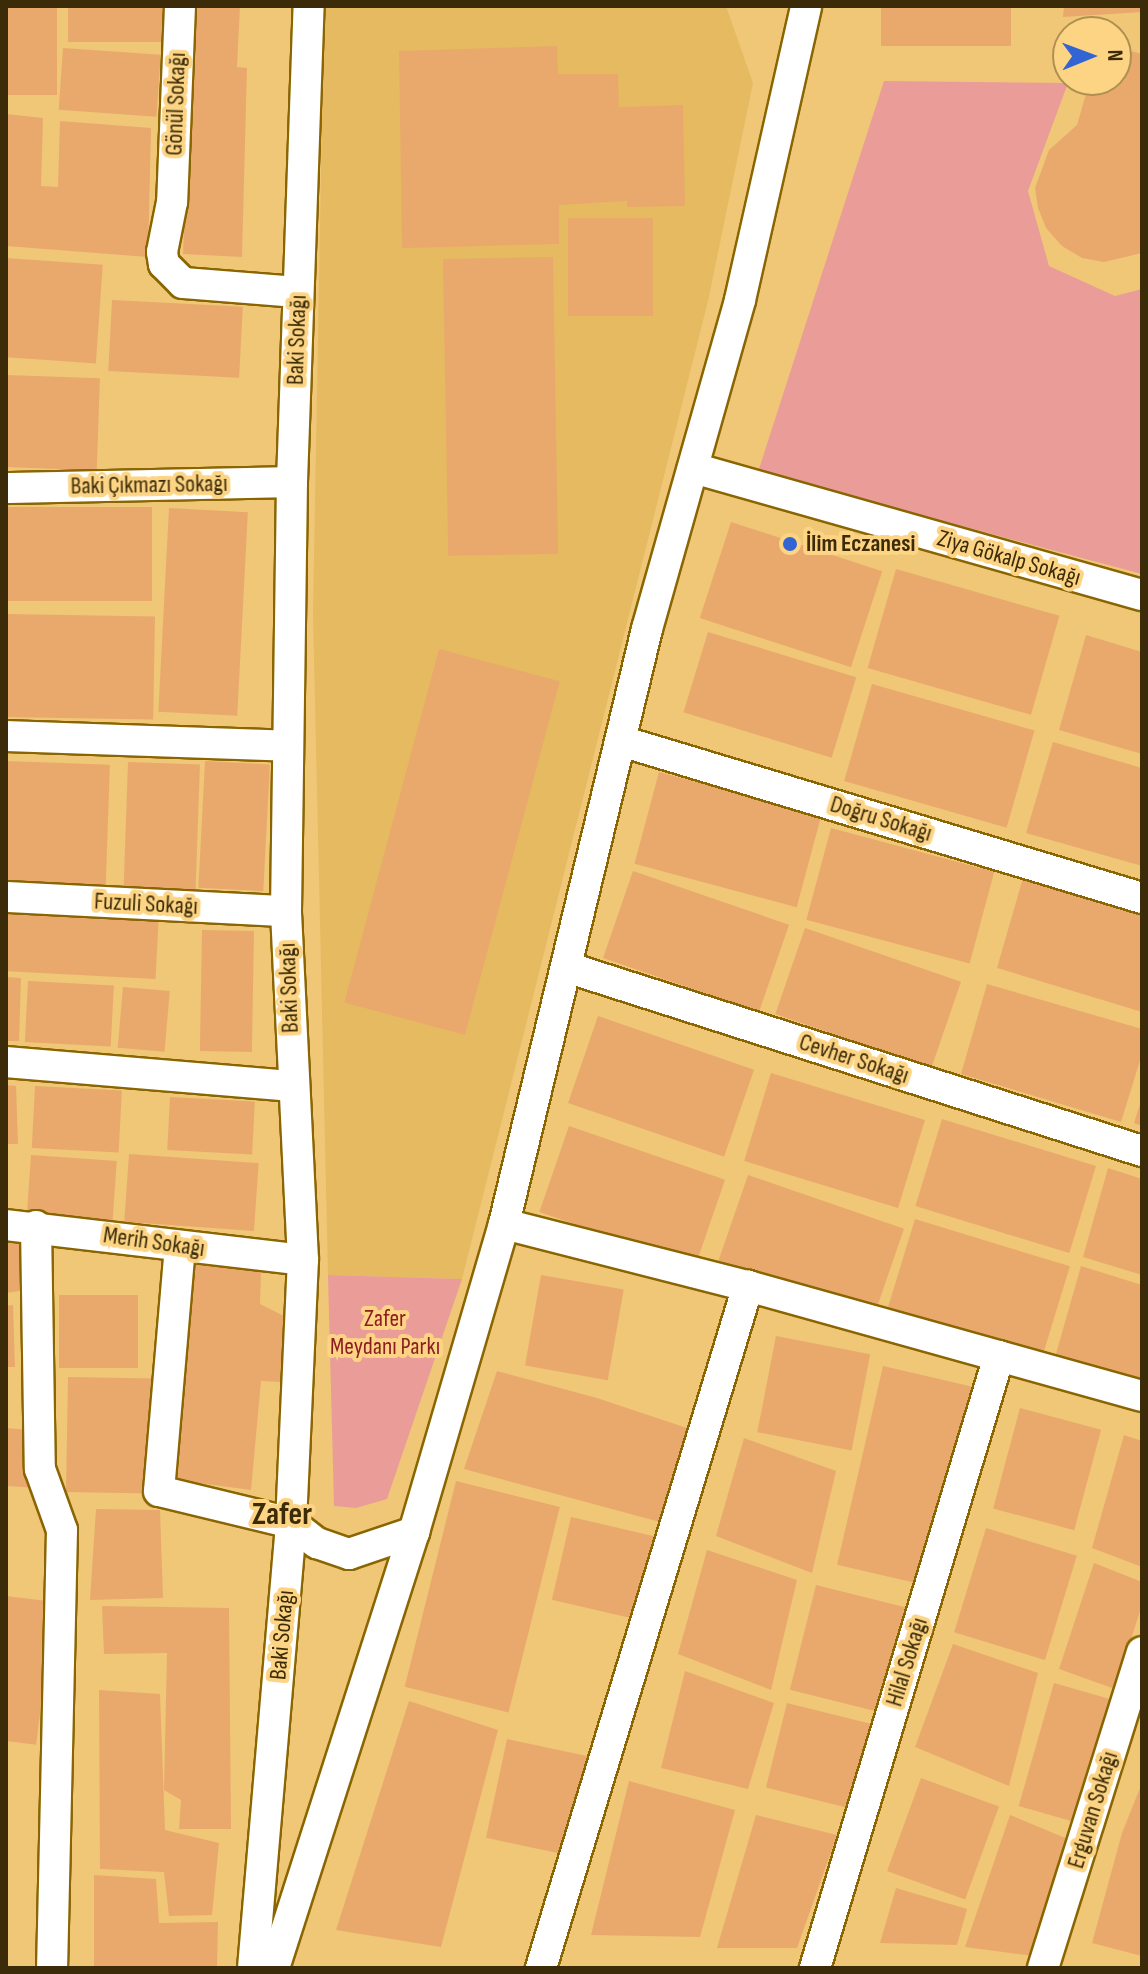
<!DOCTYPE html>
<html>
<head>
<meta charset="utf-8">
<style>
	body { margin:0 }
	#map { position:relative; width:1148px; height:1974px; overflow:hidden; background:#efc777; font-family:"Sofia Sans Condensed",sans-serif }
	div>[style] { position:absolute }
	.built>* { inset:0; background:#e6ba61 }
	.green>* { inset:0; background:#ea9d98 }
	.building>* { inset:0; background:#e9a96c; transform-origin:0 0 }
	.roads { filter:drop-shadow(2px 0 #8a6501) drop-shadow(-2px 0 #8a6501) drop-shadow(0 2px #8a6501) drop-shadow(0 -2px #8a6501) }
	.street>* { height:30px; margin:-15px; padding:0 15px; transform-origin:15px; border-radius:15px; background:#fff }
	.dots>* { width:22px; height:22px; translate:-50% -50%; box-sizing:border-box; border:4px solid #fcd484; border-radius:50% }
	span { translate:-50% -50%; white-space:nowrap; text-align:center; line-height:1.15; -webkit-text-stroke:8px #fcd484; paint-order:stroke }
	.street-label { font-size:24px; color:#3b2b08 }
	.poi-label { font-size:24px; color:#3b2b08; font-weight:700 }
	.left { translate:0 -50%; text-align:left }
	.park-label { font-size:24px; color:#8d1d24 }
	.district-label { font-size:32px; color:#3b2b08; font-weight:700 }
	.frame { position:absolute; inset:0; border:8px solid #3b2b08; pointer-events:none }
	.north { position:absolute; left:1052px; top:16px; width:80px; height:80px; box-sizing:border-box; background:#fcd484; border:2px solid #af9052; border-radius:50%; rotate:89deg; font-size:22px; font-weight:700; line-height:32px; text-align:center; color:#3b2b08 }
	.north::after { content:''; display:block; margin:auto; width:28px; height:36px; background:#3264d3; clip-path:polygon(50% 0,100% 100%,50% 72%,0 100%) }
</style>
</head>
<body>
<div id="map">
	<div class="built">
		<i style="clip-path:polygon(324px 6px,726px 6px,753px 83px,708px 301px,462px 1279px,328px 1275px,313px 613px)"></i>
	</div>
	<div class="green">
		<i style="clip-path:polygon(884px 81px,1068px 83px,1028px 191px,1049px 266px,1115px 296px,1142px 289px,1142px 574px,758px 472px)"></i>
		<i style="clip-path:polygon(328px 1275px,462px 1279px,387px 1499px,356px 1508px,334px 1506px)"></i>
	</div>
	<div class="building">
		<i style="left:6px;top:6px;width:51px;height:89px"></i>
		<i style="left:68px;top:6px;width:98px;height:36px"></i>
		<i style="clip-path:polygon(192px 6px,240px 6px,237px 67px,247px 68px,242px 257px,183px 254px)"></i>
		<i style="left:881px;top:6px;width:130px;height:40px"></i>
		<i style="clip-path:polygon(1064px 6px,1142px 6px,1142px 12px,1063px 17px)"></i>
		<i style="clip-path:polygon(557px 46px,558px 74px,618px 74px,619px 107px,683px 105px,685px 206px,627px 207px,627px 201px,559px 205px,559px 244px,402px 248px,399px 51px)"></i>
		<i style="clip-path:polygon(1116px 47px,1142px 54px,1142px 253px,1104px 262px,1082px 258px,1062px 246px,1046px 228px,1038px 208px,1035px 188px,1049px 150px,1077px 125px,1090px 80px,1116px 80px)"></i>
		<i style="left:63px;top:48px;width:98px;height:62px;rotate:4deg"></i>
		<i style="clip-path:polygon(6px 114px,43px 118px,41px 186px,58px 187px,60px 121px,151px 128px,148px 257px,6px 246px)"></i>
		<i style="left:568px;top:218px;width:85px;height:98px"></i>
		<i style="left:553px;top:257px;width:297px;height:110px;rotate:89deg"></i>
		<i style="left:6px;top:258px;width:97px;height:99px;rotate:4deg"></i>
		<i style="left:112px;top:300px;width:131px;height:71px;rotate:3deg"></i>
		<i style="left:6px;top:375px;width:94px;height:92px;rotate:2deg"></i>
		<i style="left:6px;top:507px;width:146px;height:94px"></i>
		<i style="left:169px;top:508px;width:79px;height:204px;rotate:3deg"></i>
		<i style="left:731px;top:522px;width:159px;height:101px;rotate:18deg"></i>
		<i style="left:896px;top:569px;width:170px;height:103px;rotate:16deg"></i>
		<i style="left:6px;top:614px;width:149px;height:103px;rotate:1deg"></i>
		<i style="left:708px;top:632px;width:155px;height:84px;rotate:17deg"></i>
		<i style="clip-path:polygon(1086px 635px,1142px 652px,1142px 754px,1059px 730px)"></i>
		<i style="left:439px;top:649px;width:125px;height:366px;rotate:15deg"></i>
		<i style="left:872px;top:684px;width:169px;height:101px;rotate:16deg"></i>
		<i style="clip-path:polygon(1053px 742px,1142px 768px,1142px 866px,1026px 833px)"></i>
		<i style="left:6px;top:761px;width:104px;height:121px;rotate:2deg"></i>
		<i style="left:205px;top:761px;width:65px;height:127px;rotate:3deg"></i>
		<i style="left:128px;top:762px;width:72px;height:126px;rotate:2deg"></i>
		<i style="left:659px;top:772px;width:168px;height:95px;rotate:15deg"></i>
		<i style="left:831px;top:828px;width:169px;height:95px;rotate:15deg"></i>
		<i style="left:633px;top:871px;width:165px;height:92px;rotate:19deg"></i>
		<i style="clip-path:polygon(1023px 878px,1142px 913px,1142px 1012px,997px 968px)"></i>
		<i style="left:6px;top:908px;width:153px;height:63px;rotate:3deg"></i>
		<i style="left:805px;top:928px;width:165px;height:91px;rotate:19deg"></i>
		<i style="left:202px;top:930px;width:52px;height:121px;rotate:1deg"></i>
		<i style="clip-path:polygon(6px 977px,21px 978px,19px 1041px,6px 1041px)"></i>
		<i style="left:28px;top:981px;width:86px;height:61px;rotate:3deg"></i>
		<i style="clip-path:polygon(987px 984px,1142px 1029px,1142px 1054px,1121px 1122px,961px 1074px)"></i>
		<i style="left:123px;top:987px;width:47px;height:61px;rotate:5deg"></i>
		<i style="left:598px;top:1016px;width:165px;height:92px;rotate:19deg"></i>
		<i style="left:771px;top:1073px;width:161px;height:92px;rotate:17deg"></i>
		<i style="clip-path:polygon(6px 1085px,16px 1086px,18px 1144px,6px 1144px)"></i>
		<i style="left:35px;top:1086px;width:87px;height:62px;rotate:3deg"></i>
		<i style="left:170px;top:1097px;width:85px;height:53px;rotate:3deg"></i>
		<i style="clip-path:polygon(1141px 1101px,1142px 1101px,1142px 1126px,1134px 1123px)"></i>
		<i style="left:942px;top:1119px;width:161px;height:91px;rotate:17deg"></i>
		<i style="left:569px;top:1126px;width:165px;height:91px;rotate:19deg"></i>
		<i style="left:129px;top:1154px;width:130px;height:68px;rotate:4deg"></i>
		<i style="left:31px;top:1155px;width:86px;height:60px;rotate:4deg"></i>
		<i style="clip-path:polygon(1108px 1168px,1142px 1179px,1142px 1275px,1083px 1257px)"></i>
		<i style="left:748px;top:1175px;width:165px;height:91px;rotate:19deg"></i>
		<i style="left:915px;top:1219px;width:162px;height:92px;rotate:17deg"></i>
		<i style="clip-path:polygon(28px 1240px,26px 1290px,6px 1293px,6px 1241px)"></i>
		<i style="clip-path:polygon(187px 1261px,261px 1270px,260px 1304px,284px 1316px,281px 1382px,261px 1381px,251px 1490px,169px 1479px)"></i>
		<i style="clip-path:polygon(1081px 1266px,1142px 1285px,1142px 1380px,1056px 1354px)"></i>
		<i style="left:541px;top:1275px;width:84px;height:92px;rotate:10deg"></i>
		<i style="left:59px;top:1295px;width:79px;height:73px"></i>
		<i style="clip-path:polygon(13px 1305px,15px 1367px,6px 1367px,6px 1306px)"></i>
		<i style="left:776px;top:1336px;width:96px;height:98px;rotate:11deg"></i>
		<i style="left:883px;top:1366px;width:93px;height:204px;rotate:13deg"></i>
		<i style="clip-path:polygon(497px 1371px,597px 1398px,687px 1428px,660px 1522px,464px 1469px)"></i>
		<i style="left:68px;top:1377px;width:87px;height:115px;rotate:1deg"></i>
		<i style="left:1020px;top:1408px;width:84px;height:104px;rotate:15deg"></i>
		<i style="clip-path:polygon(6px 1428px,29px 1430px,40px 1488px,6px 1486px)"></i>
		<i style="clip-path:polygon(1124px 1435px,1142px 1441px,1142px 1567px,1092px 1548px)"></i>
		<i style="clip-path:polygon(744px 1438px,836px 1471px,812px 1573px,716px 1536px)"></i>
		<i style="left:456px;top:1481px;width:107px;height:212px;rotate:14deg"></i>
		<i style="clip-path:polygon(96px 1509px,160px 1510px,163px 1598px,90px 1600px)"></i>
		<i style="left:571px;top:1517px;width:94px;height:85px;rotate:13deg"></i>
		<i style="left:986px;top:1528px;width:95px;height:109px;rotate:17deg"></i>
		<i style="clip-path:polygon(707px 1550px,797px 1580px,771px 1690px,678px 1654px)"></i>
		<i style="clip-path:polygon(1094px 1563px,1142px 1582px,1142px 1605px,1115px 1689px,1059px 1669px)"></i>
		<i style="left:816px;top:1585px;width:93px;height:108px;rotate:14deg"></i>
		<i style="left:6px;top:1596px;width:48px;height:144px;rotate:7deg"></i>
		<i style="clip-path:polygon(102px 1606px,229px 1608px,231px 1829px,179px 1829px,181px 1800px,164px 1790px,167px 1653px,104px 1654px)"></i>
		<i style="clip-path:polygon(953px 1644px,1038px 1673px,1009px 1786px,915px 1747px)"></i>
		<i style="clip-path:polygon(685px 1671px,774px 1703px,748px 1789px,661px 1768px)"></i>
		<i style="left:1054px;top:1683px;width:58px;height:128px;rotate:16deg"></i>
		<i style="clip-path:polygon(99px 1690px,160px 1694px,165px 1830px,219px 1843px,212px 1915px,169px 1916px,164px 1872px,100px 1869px)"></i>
		<i style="clip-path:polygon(409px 1701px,498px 1730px,441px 1947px,336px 1930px)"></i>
		<i style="left:787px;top:1703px;width:87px;height:87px;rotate:14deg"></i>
		<i style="left:507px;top:1739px;width:90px;height:101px;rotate:12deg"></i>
		<i style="left:921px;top:1778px;width:83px;height:99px;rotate:20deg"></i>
		<i style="clip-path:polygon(629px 1781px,735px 1810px,700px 1937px,591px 1935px)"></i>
		<i style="clip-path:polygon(1142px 1783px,1142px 1956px,1092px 1943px,1122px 1833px)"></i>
		<i style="clip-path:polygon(756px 1815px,837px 1835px,797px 1948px,717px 1948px)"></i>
		<i style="clip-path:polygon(1010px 1815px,1070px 1840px,1034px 1956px,965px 1947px)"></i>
		<i style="clip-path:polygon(94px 1875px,156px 1879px,159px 1923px,218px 1922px,217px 1968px,94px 1966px)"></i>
		<i style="clip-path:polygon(896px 1888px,967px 1909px,957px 1945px,880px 1943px)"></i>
	</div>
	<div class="roads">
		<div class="street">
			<i style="left:180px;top:6px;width:196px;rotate:92.3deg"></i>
			<i style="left:172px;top:202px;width:51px;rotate:101.3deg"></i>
			<i style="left:162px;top:252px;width:12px;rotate:81deg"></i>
			<i style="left:164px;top:264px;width:27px;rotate:45deg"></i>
			<i style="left:183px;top:283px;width:115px;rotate:4.5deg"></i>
			<i style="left:693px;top:468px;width:467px;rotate:15.8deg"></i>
			<i style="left:6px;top:488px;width:286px;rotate:-1.2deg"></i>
			<i style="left:6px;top:736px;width:282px;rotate:2deg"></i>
			<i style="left:621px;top:741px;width:544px;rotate:16.77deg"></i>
			<i style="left:6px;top:897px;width:280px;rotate:2.9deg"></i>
			<i style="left:566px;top:967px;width:605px;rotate:17.72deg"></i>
			<i style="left:6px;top:1062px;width:288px;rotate:4.8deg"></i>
			<i style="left:504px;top:1224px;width:252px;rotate:14.3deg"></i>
			<i style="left:748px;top:1286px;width:409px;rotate:15.6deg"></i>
			<i style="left:6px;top:1225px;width:299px;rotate:6.7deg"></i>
			<i style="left:36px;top:1226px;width:243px;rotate:89.1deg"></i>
			<i style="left:40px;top:1469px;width:65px;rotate:70.2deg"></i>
			<i style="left:62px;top:1530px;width:438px;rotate:91.3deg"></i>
			<i style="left:180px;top:1246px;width:246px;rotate:94.9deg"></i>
			<i style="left:159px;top:1491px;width:136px;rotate:13.6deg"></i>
			<i style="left:291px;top:1523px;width:33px;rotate:38deg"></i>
			<i style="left:317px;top:1543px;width:34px;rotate:19deg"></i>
			<i style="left:349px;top:1554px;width:69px;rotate:-18.7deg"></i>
			<i style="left:253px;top:1968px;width:447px;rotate:-85.1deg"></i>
			<i style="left:291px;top:1523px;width:263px;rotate:-87.4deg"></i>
			<i style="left:303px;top:1260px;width:349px;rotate:-92.8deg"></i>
			<i style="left:286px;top:911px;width:429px;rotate:-89.2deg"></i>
			<i style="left:292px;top:482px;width:476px;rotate:-88deg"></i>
			<i style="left:274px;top:1968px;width:458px;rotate:-72.2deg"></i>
			<i style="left:414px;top:1532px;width:321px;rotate:-73.7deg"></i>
			<i style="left:504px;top:1224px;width:612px;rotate:-76.49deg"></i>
			<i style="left:647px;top:629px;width:342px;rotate:-74.2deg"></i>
			<i style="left:740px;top:300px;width:301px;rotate:-77.3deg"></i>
			<i style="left:541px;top:1968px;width:713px;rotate:-73.12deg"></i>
			<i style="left:815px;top:1968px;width:639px;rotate:-73.27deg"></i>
			<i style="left:1043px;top:1968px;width:331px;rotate:-72.6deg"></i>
		</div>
	</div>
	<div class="dots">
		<i style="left:790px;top:544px;background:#3264d3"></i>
	</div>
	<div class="street-label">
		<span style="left:176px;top:104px;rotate:-88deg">Gönül Sokağı</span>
		<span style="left:297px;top:340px;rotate:-88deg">Baki Sokağı</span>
		<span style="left:149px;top:485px;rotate:-1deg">Baki Çıkmazı Sokağı</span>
		<span style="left:1009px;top:558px;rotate:16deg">Ziya Gökalp Sokağı</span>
		<span style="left:881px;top:819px;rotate:17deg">Doğru Sokağı</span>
		<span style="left:146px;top:904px;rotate:3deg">Fuzuli Sokağı</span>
		<span style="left:289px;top:988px;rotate:-92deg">Baki Sokağı</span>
		<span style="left:854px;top:1059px;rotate:18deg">Cevher Sokağı</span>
		<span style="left:154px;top:1242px;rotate:8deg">Merih Sokağı</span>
		<span style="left:282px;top:1635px;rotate:-85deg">Baki Sokağı</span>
		<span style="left:907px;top:1662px;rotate:-73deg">Hilal Sokağı</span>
		<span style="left:1093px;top:1810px;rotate:-73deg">Erguvan Sokağı</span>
	</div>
	<div class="poi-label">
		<span class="left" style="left:806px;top:544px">İlim Eczanesi</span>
	</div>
	<div class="park-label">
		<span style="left:385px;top:1333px">Zafer<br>Meydanı Parkı</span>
	</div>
	<div class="district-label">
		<span style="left:282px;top:1515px">Zafer</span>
	</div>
	<div class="frame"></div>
	<div class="north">N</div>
</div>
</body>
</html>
